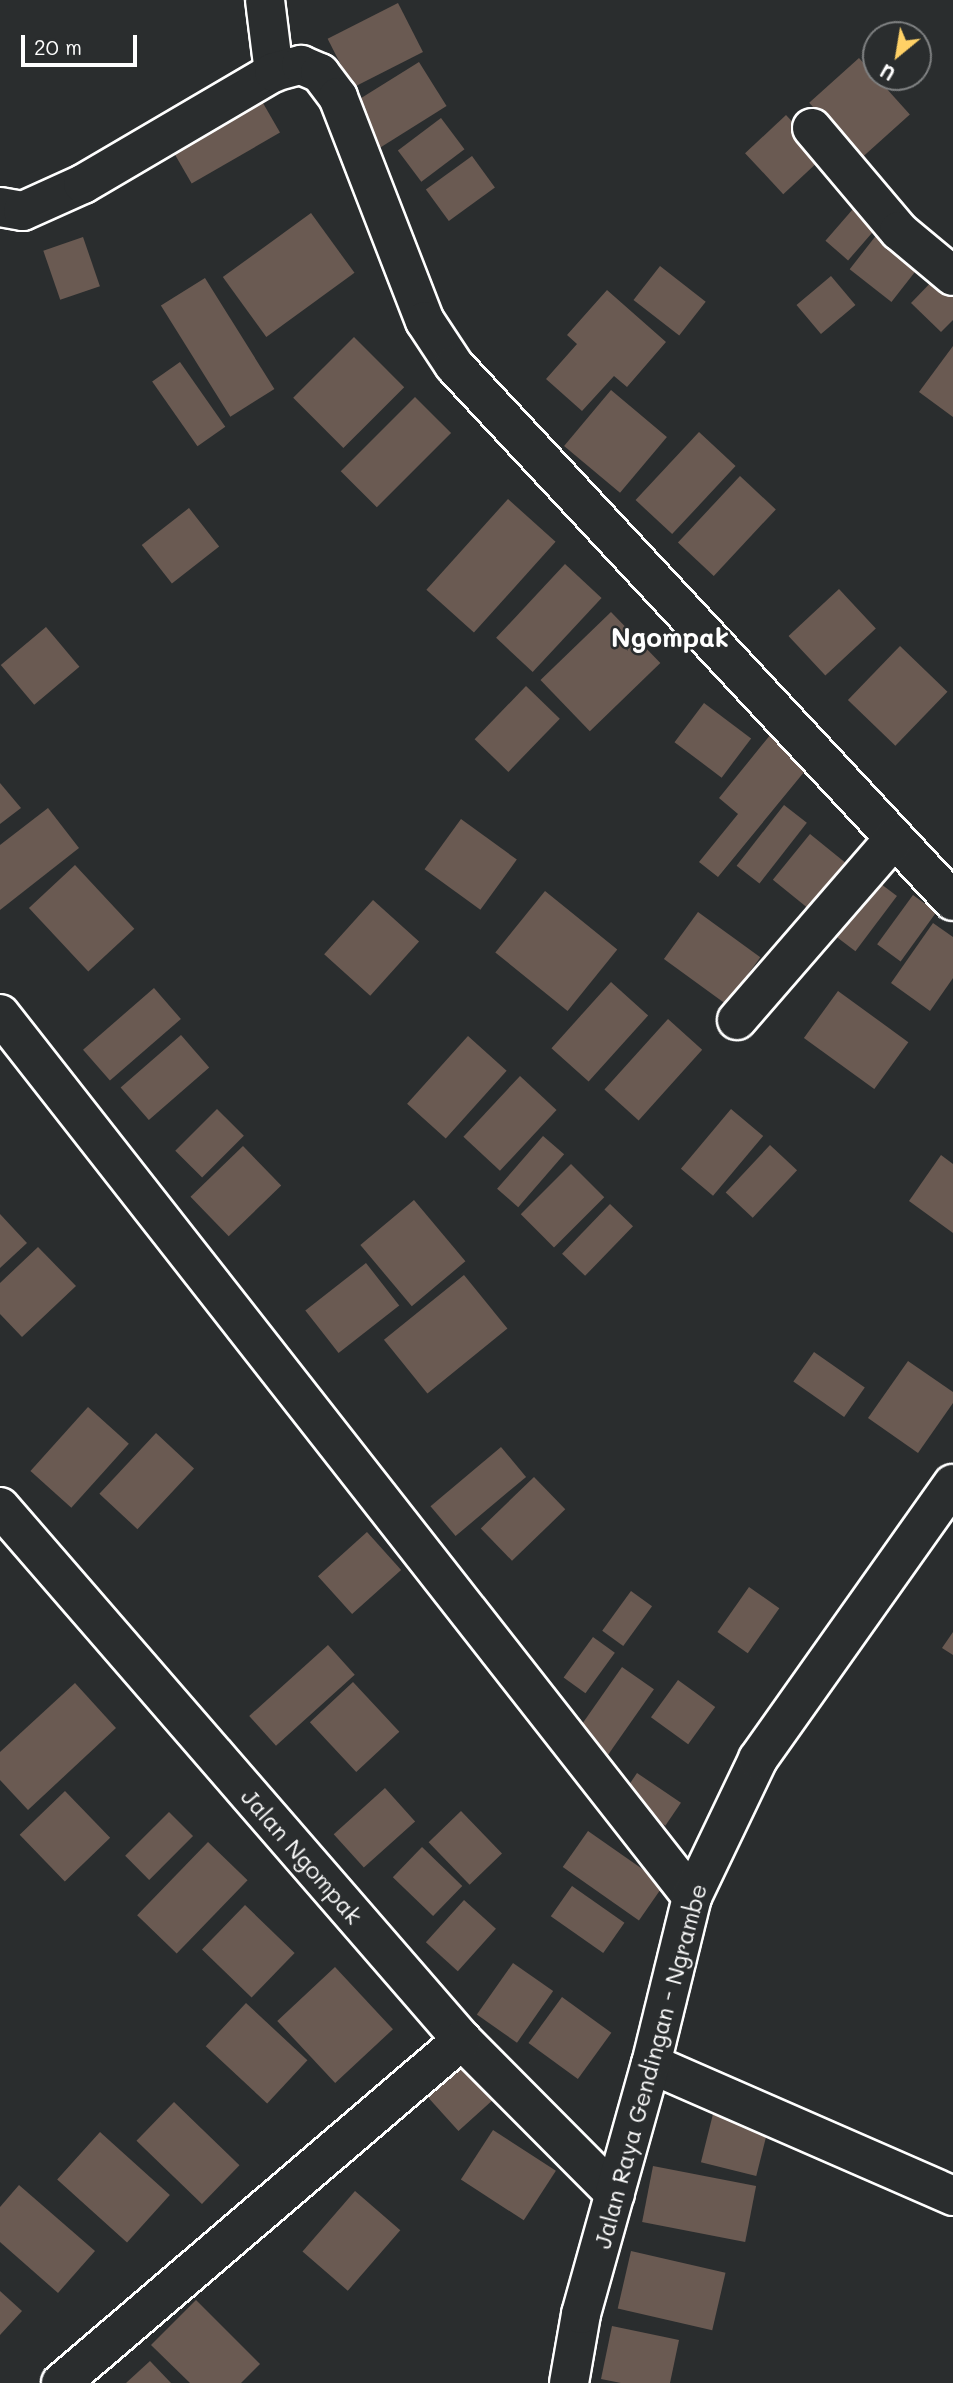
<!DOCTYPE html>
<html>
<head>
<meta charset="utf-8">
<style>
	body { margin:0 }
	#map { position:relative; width:953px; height:2383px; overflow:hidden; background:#2a2d2e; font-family:Mali,sans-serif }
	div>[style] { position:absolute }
	.building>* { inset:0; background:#6a5a52; transform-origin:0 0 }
	.roads { filter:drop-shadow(2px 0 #fff) drop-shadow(-2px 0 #fff) drop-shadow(0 2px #fff) drop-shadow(0 -2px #fff) }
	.minor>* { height:38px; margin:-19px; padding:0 19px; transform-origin:19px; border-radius:19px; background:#2a2d2e }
	.secondary>* { height:38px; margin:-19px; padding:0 19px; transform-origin:19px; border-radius:19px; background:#2a2d2e }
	span { translate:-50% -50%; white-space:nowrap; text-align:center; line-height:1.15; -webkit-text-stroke:5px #2a2d2e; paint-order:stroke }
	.street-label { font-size:23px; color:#fff }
	.quarter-label { font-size:26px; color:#fff; font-weight:700 }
	.north { position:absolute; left:862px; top:21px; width:70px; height:70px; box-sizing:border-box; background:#2a2d2e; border:2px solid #7f8182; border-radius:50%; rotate:210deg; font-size:19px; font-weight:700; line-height:28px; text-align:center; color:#fff }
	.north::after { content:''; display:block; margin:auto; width:24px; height:32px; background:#ffd166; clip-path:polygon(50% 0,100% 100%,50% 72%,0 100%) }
	.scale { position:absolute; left:21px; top:35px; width:116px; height:32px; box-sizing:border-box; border:4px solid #fff; border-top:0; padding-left:9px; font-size:21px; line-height:24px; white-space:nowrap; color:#fff; -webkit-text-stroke:5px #2a2d2e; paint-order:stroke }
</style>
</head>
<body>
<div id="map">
	<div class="building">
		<i style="left:398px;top:3px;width:55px;height:79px;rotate:63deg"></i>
		<i style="left:859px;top:58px;width:76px;height:67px;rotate:48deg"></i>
		<i style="left:419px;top:62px;width:52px;height:79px;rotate:58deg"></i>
		<i style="left:256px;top:91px;width:48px;height:102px;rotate:60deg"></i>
		<i style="left:786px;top:115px;width:56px;height:56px;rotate:47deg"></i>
		<i style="left:441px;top:118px;width:39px;height:54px;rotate:53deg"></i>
		<i style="left:472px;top:156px;width:39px;height:57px;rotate:54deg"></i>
		<i style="left:853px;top:209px;width:30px;height:42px;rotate:41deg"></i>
		<i style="left:311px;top:213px;width:74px;height:109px;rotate:54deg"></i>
		<i style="left:878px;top:233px;width:53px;height:46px;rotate:38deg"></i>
		<i style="left:83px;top:237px;width:52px;height:42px;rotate:71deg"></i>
		<i style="left:660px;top:266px;width:58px;height:43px;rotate:38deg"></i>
		<i style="clip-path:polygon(939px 274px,953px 288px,953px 320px,941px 332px,911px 303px)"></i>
		<i style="left:831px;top:276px;width:38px;height:45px;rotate:50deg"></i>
		<i style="left:205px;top:278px;width:131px;height:52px;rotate:58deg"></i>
		<i style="clip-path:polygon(607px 290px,666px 342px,627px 387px,614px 376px,582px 411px,546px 379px,577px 344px,567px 335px)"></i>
		<i style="left:354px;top:337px;width:71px;height:86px;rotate:45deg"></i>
		<i style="clip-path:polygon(953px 346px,953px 417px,919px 392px)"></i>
		<i style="left:180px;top:362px;width:79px;height:34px;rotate:55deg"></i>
		<i style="left:611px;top:390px;width:73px;height:73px;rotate:40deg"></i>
		<i style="left:415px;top:397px;width:51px;height:105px;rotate:45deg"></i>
		<i style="left:699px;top:432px;width:50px;height:93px;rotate:43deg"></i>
		<i style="left:740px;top:476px;width:49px;height:91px;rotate:43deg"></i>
		<i style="left:508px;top:499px;width:64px;height:122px;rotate:42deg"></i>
		<i style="left:189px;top:508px;width:49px;height:60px;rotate:52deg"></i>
		<i style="left:565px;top:564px;width:50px;height:101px;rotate:43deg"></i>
		<i style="left:839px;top:589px;width:54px;height:69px;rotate:47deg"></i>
		<i style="left:611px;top:612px;width:71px;height:98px;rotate:46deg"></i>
		<i style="left:46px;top:627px;width:52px;height:59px;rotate:50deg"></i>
		<i style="left:900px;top:646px;width:66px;height:75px;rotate:44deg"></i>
		<i style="left:526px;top:686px;width:47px;height:74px;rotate:44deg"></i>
		<i style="left:704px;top:703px;width:59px;height:49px;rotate:37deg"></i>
		<i style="clip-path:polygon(771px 734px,809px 766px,718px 877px,699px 862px,738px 814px,719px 798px)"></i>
		<i style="clip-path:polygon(0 783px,21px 808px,0 824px)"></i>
		<i style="left:784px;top:805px;width:29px;height:77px;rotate:38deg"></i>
		<i style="clip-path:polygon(48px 808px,79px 848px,0 910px,0 845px)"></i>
		<i style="left:461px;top:819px;width:69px;height:62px;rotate:36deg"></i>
		<i style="left:810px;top:834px;width:50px;height:59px;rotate:39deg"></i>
		<i style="left:75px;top:865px;width:87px;height:63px;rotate:47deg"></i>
		<i style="left:869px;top:875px;width:35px;height:69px;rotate:37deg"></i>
		<i style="left:545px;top:891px;width:93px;height:79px;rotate:39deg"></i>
		<i style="left:913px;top:895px;width:29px;height:61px;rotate:36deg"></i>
		<i style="left:373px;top:900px;width:62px;height:73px;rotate:42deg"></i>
		<i style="left:698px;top:912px;width:77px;height:58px;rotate:36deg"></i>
		<i style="clip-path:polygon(933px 923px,953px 937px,953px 978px,930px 1011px,891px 983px)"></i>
		<i style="left:611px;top:982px;width:50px;height:89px;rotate:42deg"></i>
		<i style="left:154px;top:988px;width:41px;height:94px;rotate:49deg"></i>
		<i style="left:838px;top:991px;width:87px;height:58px;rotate:36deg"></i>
		<i style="left:668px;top:1019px;width:46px;height:95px;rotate:42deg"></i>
		<i style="left:181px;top:1035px;width:43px;height:80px;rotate:49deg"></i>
		<i style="left:468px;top:1036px;width:52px;height:91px;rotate:42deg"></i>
		<i style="left:520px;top:1076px;width:50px;height:83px;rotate:43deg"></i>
		<i style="left:217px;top:1109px;width:38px;height:59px;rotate:45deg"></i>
		<i style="left:731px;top:1109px;width:42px;height:78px;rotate:40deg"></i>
		<i style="left:543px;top:1136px;width:28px;height:70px;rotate:41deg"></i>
		<i style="left:770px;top:1145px;width:37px;height:65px;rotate:43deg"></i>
		<i style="left:243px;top:1146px;width:55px;height:73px;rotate:46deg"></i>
		<i style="clip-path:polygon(941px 1155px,953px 1164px,953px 1233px,909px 1201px)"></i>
		<i style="left:571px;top:1164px;width:47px;height:71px;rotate:45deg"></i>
		<i style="left:414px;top:1200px;width:80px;height:70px;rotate:50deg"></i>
		<i style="left:610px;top:1204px;width:32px;height:69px;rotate:44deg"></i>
		<i style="clip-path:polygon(0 1214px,27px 1243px,0 1268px)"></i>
		<i style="clip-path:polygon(38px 1247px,76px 1286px,22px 1337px,0 1314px,0 1283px)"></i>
		<i style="left:366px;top:1263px;width:54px;height:77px;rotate:52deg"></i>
		<i style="left:464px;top:1275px;width:69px;height:103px;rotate:51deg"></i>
		<i style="left:814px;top:1352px;width:62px;height:36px;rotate:35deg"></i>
		<i style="clip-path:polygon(908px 1361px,953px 1392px,953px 1403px,918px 1453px,868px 1418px)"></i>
		<i style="left:88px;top:1407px;width:55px;height:86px;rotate:42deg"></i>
		<i style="left:156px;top:1433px;width:52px;height:83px;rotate:43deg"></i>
		<i style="left:501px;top:1447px;width:39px;height:92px;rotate:50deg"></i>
		<i style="left:534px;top:1477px;width:45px;height:74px;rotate:46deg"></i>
		<i style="left:367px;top:1532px;width:51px;height:66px;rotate:48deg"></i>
		<i style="left:749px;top:1587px;width:37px;height:55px;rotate:35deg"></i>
		<i style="left:631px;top:1591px;width:26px;height:49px;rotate:36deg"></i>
		<i style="clip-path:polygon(953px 1632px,953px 1655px,942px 1648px)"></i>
		<i style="left:593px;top:1637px;width:27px;height:50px;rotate:36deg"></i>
		<i style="left:328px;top:1645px;width:40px;height:106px;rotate:48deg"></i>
		<i style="left:622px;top:1667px;width:39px;height:83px;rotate:35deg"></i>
		<i style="left:678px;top:1680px;width:46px;height:46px;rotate:36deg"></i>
		<i style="left:353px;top:1682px;width:68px;height:59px;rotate:47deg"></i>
		<i style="clip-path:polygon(75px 1683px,116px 1728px,28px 1810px,0 1780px,0 1752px)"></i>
		<i style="left:637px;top:1773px;width:53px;height:28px;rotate:34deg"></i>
		<i style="left:385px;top:1788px;width:45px;height:69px;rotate:48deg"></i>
		<i style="left:65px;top:1791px;width:65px;height:63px;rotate:46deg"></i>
		<i style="left:461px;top:1811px;width:59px;height:45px;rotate:46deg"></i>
		<i style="left:169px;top:1812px;width:34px;height:62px;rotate:45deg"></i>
		<i style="left:588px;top:1831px;width:93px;height:44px;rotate:35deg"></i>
		<i style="left:208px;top:1842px;width:55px;height:102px;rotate:44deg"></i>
		<i style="left:422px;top:1847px;width:56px;height:42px;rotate:44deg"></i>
		<i style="left:572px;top:1886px;width:64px;height:37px;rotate:35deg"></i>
		<i style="left:464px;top:1900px;width:43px;height:57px;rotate:42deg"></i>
		<i style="left:245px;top:1905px;width:69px;height:62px;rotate:44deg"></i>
		<i style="left:513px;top:1963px;width:49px;height:63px;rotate:35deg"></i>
		<i style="left:335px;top:1967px;width:85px;height:79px;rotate:47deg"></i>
		<i style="left:562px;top:1997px;width:61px;height:57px;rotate:36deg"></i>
		<i style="left:246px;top:2003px;width:84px;height:59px;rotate:43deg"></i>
		<i style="left:464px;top:2052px;width:55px;height:57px;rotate:48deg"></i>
		<i style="left:174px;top:2102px;width:91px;height:54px;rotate:44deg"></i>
		<i style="left:715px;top:2106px;width:57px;height:58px;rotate:14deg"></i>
		<i style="left:493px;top:2130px;width:75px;height:59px;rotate:33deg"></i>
		<i style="left:100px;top:2132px;width:94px;height:64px;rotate:42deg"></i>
		<i style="left:653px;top:2166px;width:105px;height:57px;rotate:11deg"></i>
		<i style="clip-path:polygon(19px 2185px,95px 2251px,58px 2293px,0 2242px,0 2207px)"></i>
		<i style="left:355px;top:2191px;width:60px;height:80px;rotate:41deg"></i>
		<i style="left:631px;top:2251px;width:97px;height:59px;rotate:13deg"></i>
		<i style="clip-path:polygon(0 2291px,22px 2311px,0 2335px)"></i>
		<i style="clip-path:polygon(196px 2300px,260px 2364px,241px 2383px,190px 2383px,151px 2345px)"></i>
		<i style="clip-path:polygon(612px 2326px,679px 2340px,670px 2383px,621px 2383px,601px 2379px)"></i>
		<i style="clip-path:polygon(150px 2361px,171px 2383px,126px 2383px)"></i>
	</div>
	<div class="roads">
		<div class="minor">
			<i style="left:265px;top:0;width:73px;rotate:82.9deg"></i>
			<i style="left:812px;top:128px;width:135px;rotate:49.8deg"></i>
			<i style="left:899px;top:231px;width:70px;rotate:39.8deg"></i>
			<i style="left:0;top:207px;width:23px;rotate:10deg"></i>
			<i style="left:23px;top:211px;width:66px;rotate:-24.2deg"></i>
			<i style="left:83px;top:184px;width:221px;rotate:-30.4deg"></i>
			<i style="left:274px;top:72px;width:28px;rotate:-15deg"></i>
			<i style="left:301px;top:65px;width:21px;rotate:23deg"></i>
			<i style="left:320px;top:73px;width:30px;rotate:53deg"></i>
			<i style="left:338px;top:97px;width:240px;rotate:68.8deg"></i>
			<i style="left:425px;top:321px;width:53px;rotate:56.6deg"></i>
			<i style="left:454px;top:365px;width:732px;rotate:47.05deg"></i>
			<i style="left:0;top:1014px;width:1122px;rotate:51.91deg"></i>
			<i style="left:737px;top:1020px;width:240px;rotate:-49.1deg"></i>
			<i style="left:0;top:1507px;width:705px;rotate:49.08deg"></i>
			<i style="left:462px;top:2040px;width:217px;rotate:45.2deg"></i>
			<i style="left:651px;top:2064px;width:330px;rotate:23.6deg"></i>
			<i style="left:61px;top:2383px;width:528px;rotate:-40.54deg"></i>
		</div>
		<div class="secondary">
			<i style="left:569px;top:2383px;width:70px;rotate:-80.1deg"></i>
			<i style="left:581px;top:2314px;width:260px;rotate:-74.4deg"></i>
			<i style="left:651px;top:2064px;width:172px;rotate:-76.2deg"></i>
			<i style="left:692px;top:1897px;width:153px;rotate:-64.4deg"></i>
			<i style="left:758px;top:1759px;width:337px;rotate:-54.7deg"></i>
		</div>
	</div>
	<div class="street-label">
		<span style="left:302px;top:1856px;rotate:49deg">Jalan Ngompak</span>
		<span style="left:650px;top:2066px;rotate:-75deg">Jalan Raya Gendingan - Ngrambe</span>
	</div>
	<div class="quarter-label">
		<span style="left:670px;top:638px">Ngompak</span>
	</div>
	<div class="north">U</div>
	<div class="scale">20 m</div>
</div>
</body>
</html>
